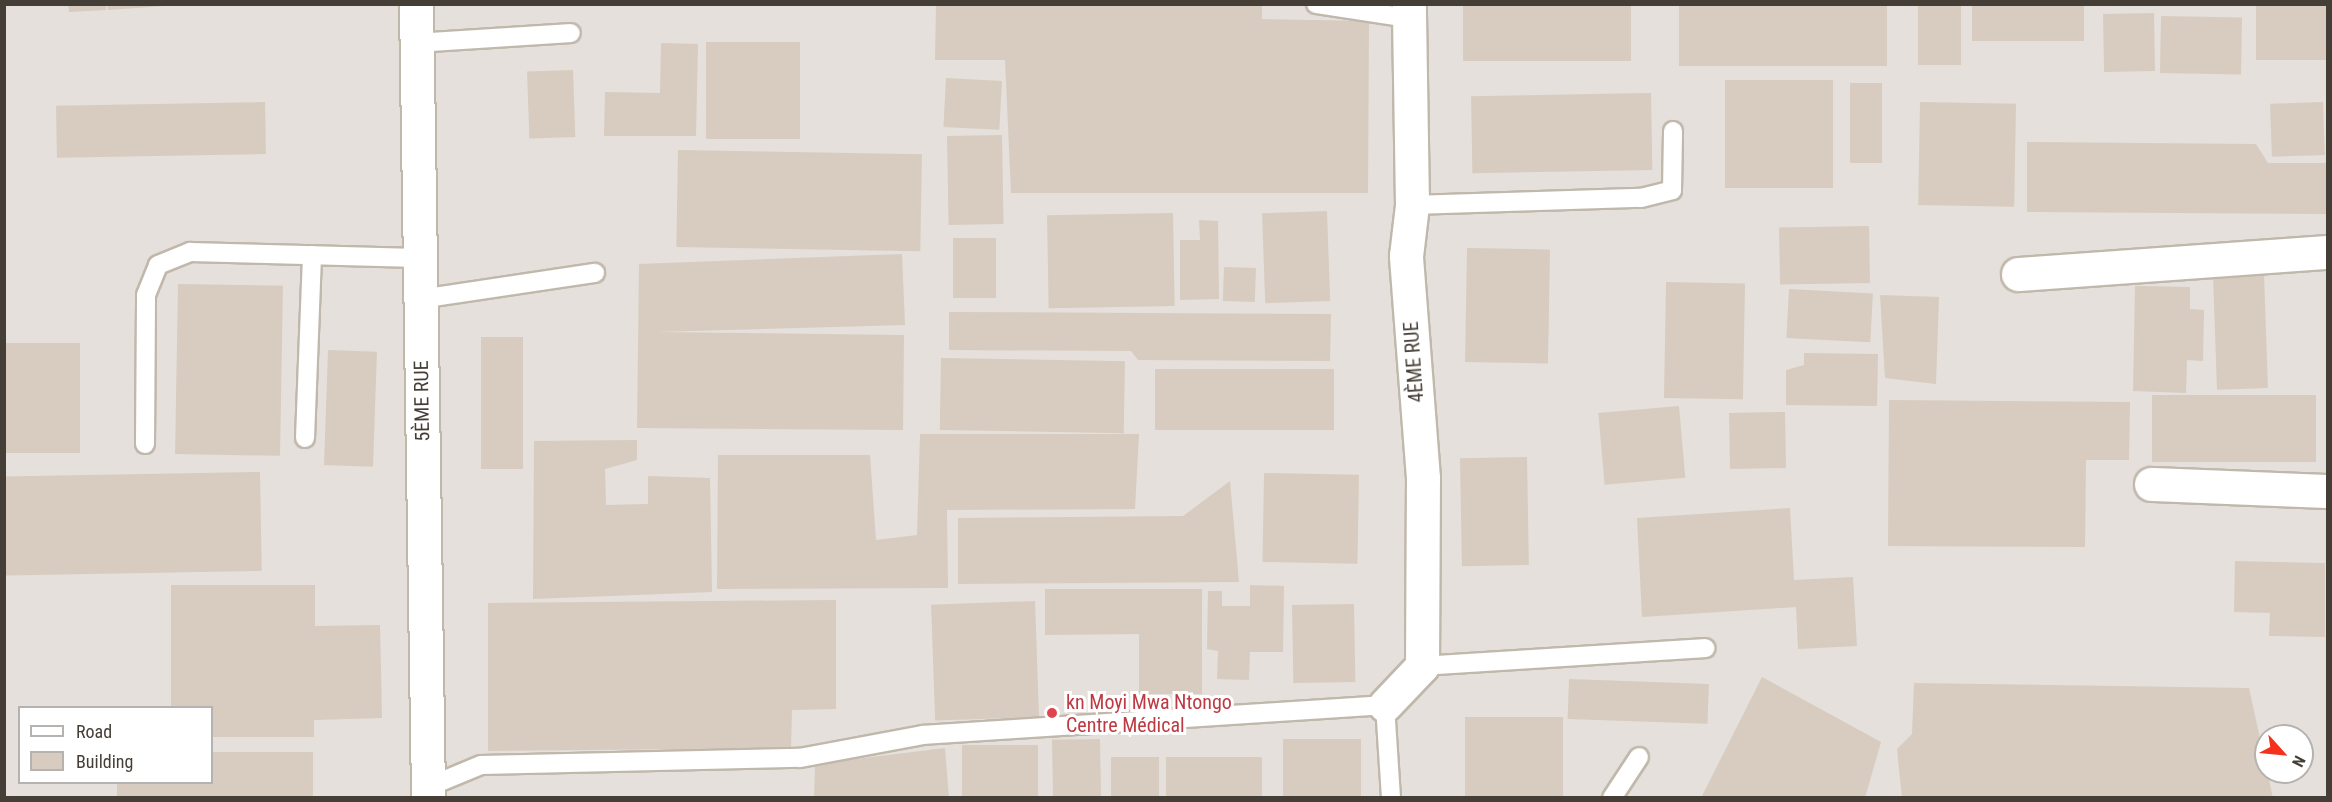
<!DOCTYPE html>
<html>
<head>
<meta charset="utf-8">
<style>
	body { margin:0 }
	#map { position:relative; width:2332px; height:802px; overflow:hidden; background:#f3eee6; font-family:"Roboto Condensed",sans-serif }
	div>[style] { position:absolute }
	.industrial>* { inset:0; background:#e5e0db }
	.building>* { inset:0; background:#d7ccbf; transform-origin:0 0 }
	.roads { filter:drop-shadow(2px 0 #c1b8ac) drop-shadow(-2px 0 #c1b8ac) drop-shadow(0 2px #c1b8ac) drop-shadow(0 -2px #c1b8ac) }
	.service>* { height:18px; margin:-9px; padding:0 9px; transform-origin:9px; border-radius:9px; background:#fff }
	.minor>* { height:33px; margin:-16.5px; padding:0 16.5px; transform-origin:16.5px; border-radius:16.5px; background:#fff }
	.dots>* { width:16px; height:16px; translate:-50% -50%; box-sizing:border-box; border:3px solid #fff; border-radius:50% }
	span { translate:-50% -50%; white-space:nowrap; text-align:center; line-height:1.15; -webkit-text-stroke:6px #fff; paint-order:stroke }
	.street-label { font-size:20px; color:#453e36 }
	.health-label { font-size:20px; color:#be3a42 }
	.left { translate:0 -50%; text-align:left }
	.frame { position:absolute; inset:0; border:6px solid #453e36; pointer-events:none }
	.legend { position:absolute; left:18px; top:706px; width:195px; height:78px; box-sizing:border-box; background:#fff; border:2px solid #b5b2af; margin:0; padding:8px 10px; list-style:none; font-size:18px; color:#453e36 }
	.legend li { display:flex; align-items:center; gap:12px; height:30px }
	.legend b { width:30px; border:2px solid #b5b2af }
	.north { position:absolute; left:2254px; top:724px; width:60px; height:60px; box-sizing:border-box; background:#fff; border:2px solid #b5b2af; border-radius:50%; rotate:117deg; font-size:16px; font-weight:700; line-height:24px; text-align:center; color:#453e36 }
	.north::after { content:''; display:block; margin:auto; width:21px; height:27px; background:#f3311d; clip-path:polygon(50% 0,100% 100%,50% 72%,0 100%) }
</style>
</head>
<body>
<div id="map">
	<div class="industrial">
		<i style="clip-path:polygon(evenodd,5px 5px,2327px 5px,2327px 797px,5px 798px,5px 5px,20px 708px,212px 708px,212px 782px,20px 782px,20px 708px,5px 5px,2266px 736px,2302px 736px,2302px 772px,2266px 772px,2266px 736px)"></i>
	</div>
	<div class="building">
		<i style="clip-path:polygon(68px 4px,106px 4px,106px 10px,69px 12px)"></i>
		<i style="clip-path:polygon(107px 4px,164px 4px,164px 6px,108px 10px)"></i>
		<i style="left:1463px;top:4px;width:168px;height:57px"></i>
		<i style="left:1679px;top:4px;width:208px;height:62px"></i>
		<i style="left:1918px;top:4px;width:43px;height:61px"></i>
		<i style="left:1972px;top:4px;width:112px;height:37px"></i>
		<i style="left:2256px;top:4px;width:71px;height:56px"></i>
		<i style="clip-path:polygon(936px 5px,1262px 5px,1262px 19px,1369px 21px,1368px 193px,1011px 193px,1005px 60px,935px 60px)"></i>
		<i style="left:2154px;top:13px;width:58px;height:51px;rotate:89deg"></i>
		<i style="left:2161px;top:16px;width:81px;height:57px;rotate:1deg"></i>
		<i style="left:706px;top:42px;width:94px;height:97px"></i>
		<i style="clip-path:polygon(661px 43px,698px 44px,696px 136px,604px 136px,605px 92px,660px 93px)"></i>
		<i style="left:573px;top:70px;width:67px;height:46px;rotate:88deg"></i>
		<i style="left:946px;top:78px;width:56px;height:49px;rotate:3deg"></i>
		<i style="left:1725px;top:80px;width:108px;height:108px"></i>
		<i style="left:1850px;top:83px;width:32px;height:80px"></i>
		<i style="left:1651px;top:93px;width:77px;height:180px;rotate:89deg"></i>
		<i style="left:265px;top:102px;width:52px;height:209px;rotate:89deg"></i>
		<i style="left:1920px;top:102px;width:96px;height:103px;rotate:1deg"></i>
		<i style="left:2323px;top:102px;width:53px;height:53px;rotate:88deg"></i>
		<i style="left:1002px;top:135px;width:89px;height:55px;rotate:89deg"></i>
		<i style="clip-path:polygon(2027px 142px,2256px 144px,2268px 163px,2328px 163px,2328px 214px,2027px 212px)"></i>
		<i style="left:678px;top:150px;width:244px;height:97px;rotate:1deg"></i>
		<i style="left:1327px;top:211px;width:90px;height:65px;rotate:88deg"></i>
		<i style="left:1173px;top:213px;width:93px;height:126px;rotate:89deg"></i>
		<i style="clip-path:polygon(1199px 220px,1218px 221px,1219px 299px,1180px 300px,1180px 240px,1200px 240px)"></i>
		<i style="left:1869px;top:226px;width:57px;height:90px;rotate:89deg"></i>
		<i style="left:953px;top:238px;width:43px;height:60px"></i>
		<i style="left:1467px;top:248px;width:83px;height:114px;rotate:1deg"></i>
		<i style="clip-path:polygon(902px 254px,905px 325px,656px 332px,904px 335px,903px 430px,637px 428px,639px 264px)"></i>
		<i style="left:1224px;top:267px;width:32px;height:34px;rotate:2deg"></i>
		<i style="left:2264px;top:274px;width:114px;height:51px;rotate:88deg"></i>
		<i style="left:1666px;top:282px;width:79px;height:116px;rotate:1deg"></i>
		<i style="left:178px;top:284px;width:105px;height:170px;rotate:1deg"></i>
		<i style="clip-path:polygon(2135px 286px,2190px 287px,2190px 309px,2204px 310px,2203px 361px,2187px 360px,2186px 393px,2133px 391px)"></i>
		<i style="left:1789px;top:289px;width:84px;height:49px;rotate:3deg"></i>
		<i style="clip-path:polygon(1880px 295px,1939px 297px,1936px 384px,1885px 378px)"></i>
		<i style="clip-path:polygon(949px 312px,1331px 314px,1330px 361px,1138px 360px,1131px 351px,949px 350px)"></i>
		<i style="left:481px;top:337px;width:42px;height:132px"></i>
		<i style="left:4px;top:343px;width:76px;height:110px"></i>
		<i style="left:328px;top:350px;width:49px;height:115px;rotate:2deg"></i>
		<i style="clip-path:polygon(1804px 353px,1878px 354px,1877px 406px,1786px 405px,1786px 370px,1804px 365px)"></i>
		<i style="left:941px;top:358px;width:184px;height:72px;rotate:1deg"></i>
		<i style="left:1155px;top:369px;width:179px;height:61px"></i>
		<i style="left:2316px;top:395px;width:67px;height:164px;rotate:90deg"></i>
		<i style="clip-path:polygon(1889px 400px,2130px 402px,2129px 460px,2086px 460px,2085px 547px,1888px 546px)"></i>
		<i style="left:1679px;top:406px;width:72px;height:81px;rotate:85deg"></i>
		<i style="left:1785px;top:412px;width:56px;height:56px;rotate:89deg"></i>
		<i style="clip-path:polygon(920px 434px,1139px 434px,1135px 509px,947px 510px,948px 588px,717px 589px,718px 455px,870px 455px,876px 540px,917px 535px)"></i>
		<i style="clip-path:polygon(637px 440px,637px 460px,605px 469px,606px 505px,648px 504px,648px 476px,710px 478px,712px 592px,533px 599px,534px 441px)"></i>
		<i style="left:1527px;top:457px;width:108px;height:67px;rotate:89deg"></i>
		<i style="left:260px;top:472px;width:99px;height:256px;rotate:89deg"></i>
		<i style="left:1264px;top:473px;width:95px;height:89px;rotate:1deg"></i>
		<i style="clip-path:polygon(1230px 481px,1239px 582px,958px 584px,958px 518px,1183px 516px)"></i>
		<i style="clip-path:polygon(1790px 508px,1794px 580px,1853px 577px,1857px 646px,1798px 649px,1796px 607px,1642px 617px,1637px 518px)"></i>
		<i style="clip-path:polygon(2235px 561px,2325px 563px,2325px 637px,2269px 636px,2270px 613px,2234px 612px)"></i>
		<i style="clip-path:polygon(171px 585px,315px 585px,315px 626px,380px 625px,382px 718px,314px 720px,314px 737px,212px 737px,212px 708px,171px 708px)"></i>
		<i style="clip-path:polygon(1250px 585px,1284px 586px,1283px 652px,1250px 652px,1249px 680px,1217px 679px,1218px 651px,1207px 649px,1208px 591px,1222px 591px,1222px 606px,1250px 606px)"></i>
		<i style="clip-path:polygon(1045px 589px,1202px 589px,1202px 694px,1139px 694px,1139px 634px,1045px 635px)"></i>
		<i style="clip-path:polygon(836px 600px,836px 709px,792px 710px,791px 748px,488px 751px,488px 603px)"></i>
		<i style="left:1035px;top:601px;width:116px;height:104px;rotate:88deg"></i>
		<i style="left:1354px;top:604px;width:78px;height:62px;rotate:89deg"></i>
		<i style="clip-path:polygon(1762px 677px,1881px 742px,1865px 798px,1701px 798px)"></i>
		<i style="left:1569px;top:679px;width:140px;height:40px;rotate:2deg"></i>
		<i style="clip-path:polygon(1914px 683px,2249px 688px,2273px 798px,1902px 798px,1897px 749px,1912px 734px)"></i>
		<i style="left:1563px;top:717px;width:81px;height:98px;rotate:90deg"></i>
		<i style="left:1100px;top:739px;width:59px;height:48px;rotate:89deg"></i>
		<i style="left:1361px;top:739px;width:59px;height:78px;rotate:90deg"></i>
		<i style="left:1038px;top:745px;width:53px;height:76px;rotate:90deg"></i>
		<i style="clip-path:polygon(945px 748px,949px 798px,814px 798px,815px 764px)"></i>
		<i style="clip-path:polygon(212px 752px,313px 752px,313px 798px,117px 798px,117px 782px,212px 782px)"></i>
		<i style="left:1159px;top:757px;width:41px;height:48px;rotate:90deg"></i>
		<i style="left:1166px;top:757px;width:96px;height:41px"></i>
	</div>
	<div class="roads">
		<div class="service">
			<i style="left:1316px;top:4px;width:93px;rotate:8.7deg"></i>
			<i style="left:416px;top:43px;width:155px;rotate:-3.7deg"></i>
			<i style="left:1412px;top:205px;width:229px;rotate:-1.8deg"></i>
			<i style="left:1641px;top:198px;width:32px;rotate:-14deg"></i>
			<i style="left:1672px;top:190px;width:59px;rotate:-89deg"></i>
			<i style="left:420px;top:299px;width:177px;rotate:-8.5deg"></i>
			<i style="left:305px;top:438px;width:183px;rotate:-87.8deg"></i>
			<i style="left:145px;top:444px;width:149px;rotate:-89.6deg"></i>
			<i style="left:146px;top:295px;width:32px;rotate:-68deg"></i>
			<i style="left:158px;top:265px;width:35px;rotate:-22deg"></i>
			<i style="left:190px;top:252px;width:228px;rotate:1.5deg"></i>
			<i style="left:1422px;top:666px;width:284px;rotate:-3.6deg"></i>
			<i style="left:428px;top:787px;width:57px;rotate:-22.5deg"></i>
			<i style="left:481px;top:765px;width:319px;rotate:-1.3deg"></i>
			<i style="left:800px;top:758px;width:125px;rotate:-10.6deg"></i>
			<i style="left:923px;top:735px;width:463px;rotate:-3.7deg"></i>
			<i style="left:1385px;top:705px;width:93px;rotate:86.3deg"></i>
			<i style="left:1612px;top:798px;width:49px;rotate:-56.6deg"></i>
		</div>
		<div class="minor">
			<i style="left:416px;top:4px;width:794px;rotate:89.13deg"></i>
			<i style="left:2018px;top:274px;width:311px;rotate:-4.1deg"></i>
			<i style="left:2151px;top:484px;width:177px;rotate:2.3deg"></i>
			<i style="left:1385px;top:705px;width:54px;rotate:-46.5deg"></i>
			<i style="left:1422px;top:666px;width:188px;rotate:-89.7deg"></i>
			<i style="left:1423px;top:478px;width:223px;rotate:-94.4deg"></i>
			<i style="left:1406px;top:256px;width:51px;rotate:-83.3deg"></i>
			<i style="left:1412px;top:205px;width:201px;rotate:-90.9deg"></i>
		</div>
	</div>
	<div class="dots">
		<i style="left:1052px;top:713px;background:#e0444e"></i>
	</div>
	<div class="street-label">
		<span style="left:1414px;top:362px;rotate:-94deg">4ÈME RUE</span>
		<span style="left:422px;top:401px;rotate:-91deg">5ÈME RUE</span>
	</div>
	<div class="health-label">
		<span class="left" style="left:1066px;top:714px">kn Moyi Mwa Ntongo<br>Centre Médical</span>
	</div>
	<div class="frame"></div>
	<ul class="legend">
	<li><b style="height:8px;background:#fff"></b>Road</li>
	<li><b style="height:16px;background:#d7ccbf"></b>Building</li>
	</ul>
	<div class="north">N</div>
</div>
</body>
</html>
